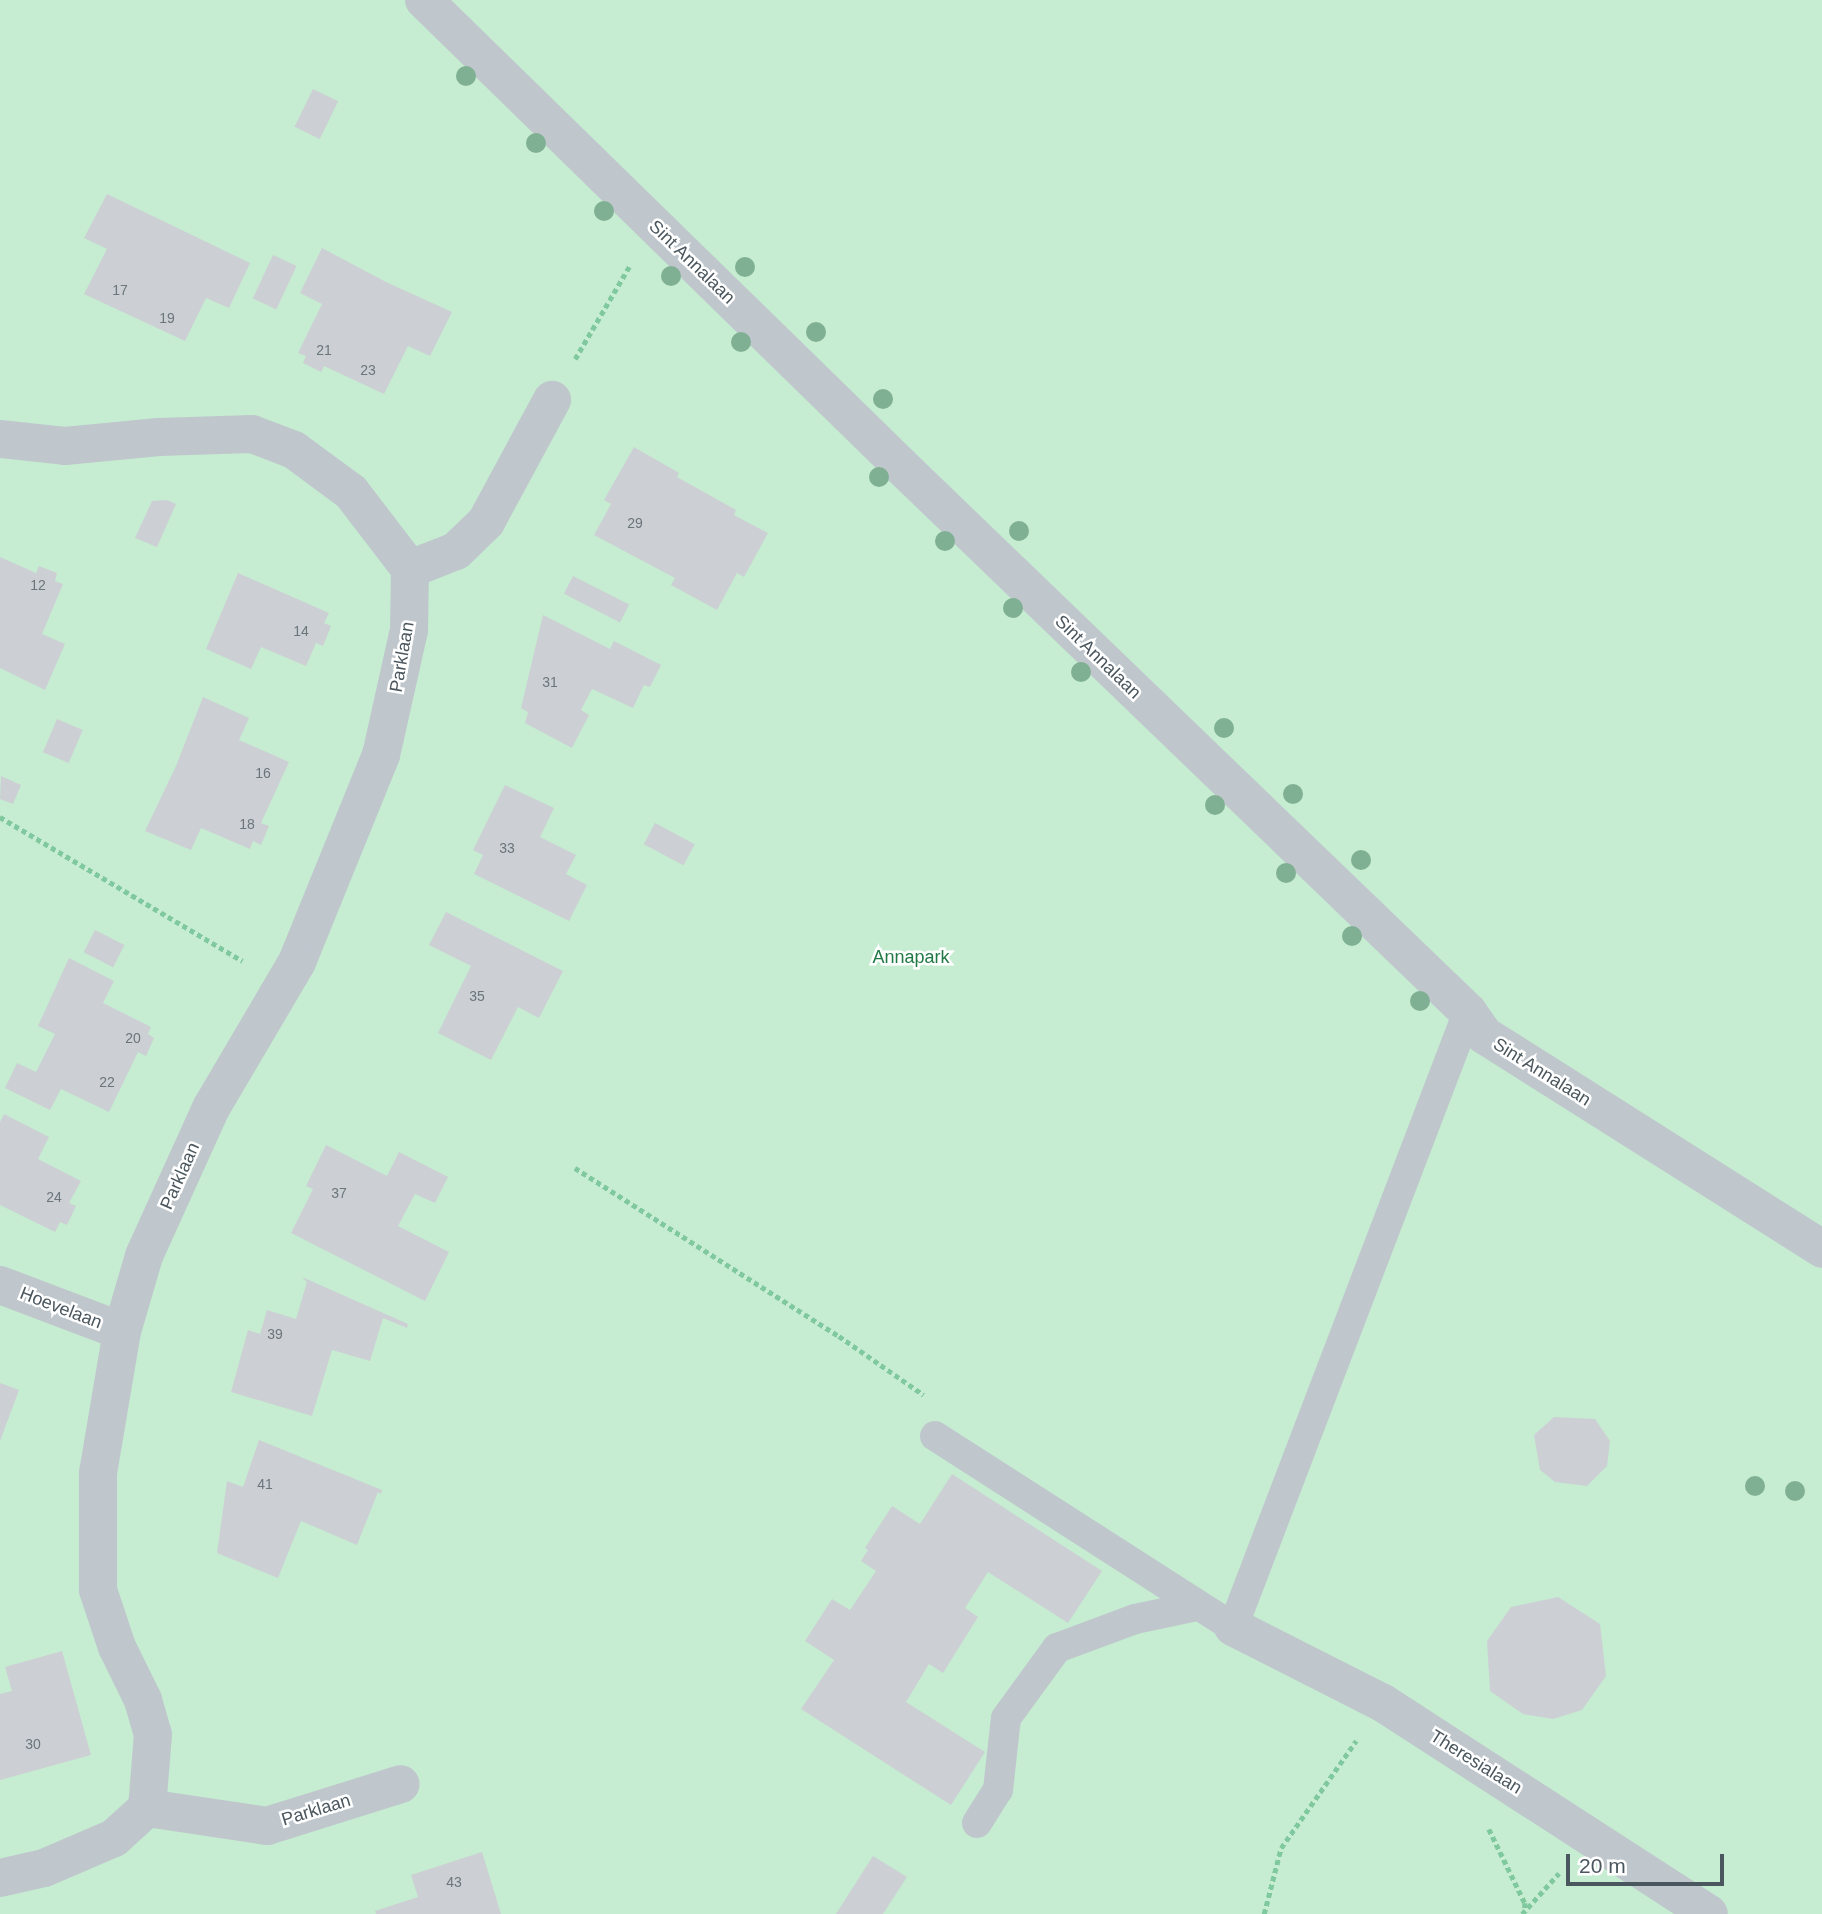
<!DOCTYPE html>
<html>
<head>
<meta charset="utf-8">
<style>
	body { margin:0 }
	#map { position:relative; width:1822px; height:1914px; overflow:hidden; background:#f4f2f2; font-family:Arial,sans-serif }
	div>[style] { position:absolute }
	.green>* { inset:0; background:#c6ecd1; transform-origin:0 0 }
	.building>* { inset:0; background:#ccd0d4; transform-origin:0 0 }
	.path>* { height:4.5px; margin-top:-2.25px; transform-origin:0; background:repeating-linear-gradient(90deg,#80c89e 0 5px,transparent 0 8.5px) }
	.lane>* { height:30px; margin:-15px; padding:0 15px; transform-origin:15px; border-radius:15px; background:#bfc7cd }
	.street>* { height:38px; margin:-19px; padding:0 19px; transform-origin:19px; border-radius:19px; background:#bfc7cd }
	.trees>* { width:20px; height:20px; margin:-10px; border-radius:50%; background:#80b093 }
	span { translate:-50% -50%; white-space:nowrap; text-align:center; line-height:1.15; -webkit-text-stroke:5px #fff; paint-order:stroke }
	.number-label { font-size:14px; color:#6b757c }
	.number-label span { -webkit-text-stroke-width:0 }
	.street-label { font-size:18px; color:#4b575e }
	.park-label { font-size:18px; color:#217a45 }
	.scale { position:absolute; left:1566px; top:1854px; width:158px; height:32px; box-sizing:border-box; border:4px solid #4b575e; border-top:0; padding-left:9px; font-size:21px; line-height:24px; white-space:nowrap; color:#4b575e; -webkit-text-stroke:5px #fff; paint-order:stroke }
</style>
</head>
<body>
<div id="map">
	<div class="green">
		<i style="left:0;top:0;width:1822px;height:1914px"></i>
	</div>
	<div class="building">
		<i style="left:313px;top:89px;width:28px;height:42px;rotate:26deg"></i>
		<i style="clip-path:polygon(107px 194px,250px 263px,229px 308px,206px 298px,185px 341px,84px 294px,107px 249px,84px 238px)"></i>
		<i style="clip-path:polygon(322px 248px,386px 282px,452px 312px,430px 356px,408px 346px,384px 394px,324px 366px,321px 372px,303px 363px,306px 356px,298px 353px,322px 304px,300px 293px)"></i>
		<i style="left:273px;top:255px;width:26px;height:48px;rotate:25deg"></i>
		<i style="clip-path:polygon(634px 447px,679px 473px,677px 477px,736px 510px,734px 515px,768px 533px,744px 577px,737px 573px,717px 610px,671px 585px,675px 578px,594px 535px,611px 504px,604px 500px)"></i>
		<i style="clip-path:polygon(167px 500px,176px 504px,157px 547px,135px 538px,152px 501px)"></i>
		<i style="clip-path:polygon(0 557px,36px 573px,39px 566px,57px 573px,55px 581px,63px 584px,42px 634px,65px 644px,45px 690px,0 668px)"></i>
		<i style="clip-path:polygon(238px 573px,329px 613px,324px 623px,331px 626px,323px 646px,316px 643px,306px 666px,261px 647px,251px 669px,206px 649px)"></i>
		<i style="left:573px;top:576px;width:63px;height:20px;rotate:27deg"></i>
		<i style="clip-path:polygon(543px 615px,610px 649px,614px 641px,661px 665px,650px 687px,644px 685px,633px 708px,592px 689px,581px 710px,589px 715px,572px 748px,525px 723px,528px 712px,521px 708px)"></i>
		<i style="clip-path:polygon(203px 697px,249px 718px,239px 740px,289px 762px,261px 823px,269px 826px,261px 845px,253px 841px,250px 849px,201px 828px,191px 850px,145px 831px,176px 766px)"></i>
		<i style="left:57px;top:719px;width:28px;height:36px;rotate:23deg"></i>
		<i style="clip-path:polygon(1px 776px,21px 785px,13px 804px,0 799px)"></i>
		<i style="clip-path:polygon(505px 785px,554px 808px,540px 837px,576px 855px,566px 874px,587px 885px,569px 921px,474px 874px,483px 855px,473px 850px)"></i>
		<i style="left:655px;top:823px;width:45px;height:24px;rotate:28deg"></i>
		<i style="clip-path:polygon(446px 912px,563px 971px,539px 1018px,518px 1007px,491px 1060px,438px 1033px,471px 966px,429px 945px)"></i>
		<i style="left:95px;top:930px;width:33px;height:25px;rotate:27deg"></i>
		<i style="clip-path:polygon(69px 958px,114px 981px,103px 1003px,151px 1027px,148px 1034px,154px 1038px,146px 1056px,138px 1052px,109px 1112px,61px 1089px,50px 1110px,5px 1088px,17px 1063px,36px 1072px,55px 1034px,38px 1026px)"></i>
		<i style="clip-path:polygon(4px 1114px,49px 1137px,38px 1159px,81px 1181px,69px 1203px,76px 1206px,67px 1225px,60px 1222px,55px 1232px,0 1205px,0 1122px)"></i>
		<i style="clip-path:polygon(326px 1145px,387px 1176px,399px 1152px,448px 1177px,435px 1203px,415px 1194px,398px 1226px,449px 1252px,425px 1301px,291px 1233px,313px 1189px,306px 1186px)"></i>
		<i style="clip-path:polygon(302px 1277px,408px 1324px,407px 1328px,383px 1318px,370px 1361px,332px 1350px,312px 1416px,231px 1392px,248px 1330px,260px 1334px,267px 1310px,296px 1319px,307px 1282px)"></i>
		<i style="clip-path:polygon(0 1383px,19px 1390px,0 1441px)"></i>
		<i style="clip-path:polygon(1554px 1417px,1595px 1419px,1610px 1441px,1607px 1466px,1587px 1486px,1555px 1482px,1540px 1470px,1534px 1435px)"></i>
		<i style="clip-path:polygon(259px 1440px,382px 1490px,381px 1494px,378px 1492px,357px 1545px,301px 1521px,278px 1578px,217px 1553px,227px 1481px,243px 1487px)"></i>
		<i style="clip-path:polygon(952px 1474px,1102px 1571px,1068px 1623px,988px 1572px,965px 1608px,978px 1617px,943px 1673px,929px 1664px,906px 1702px,985px 1752px,951px 1805px,801px 1709px,834px 1660px,805px 1641px,832px 1599px,850px 1610px,876px 1571px,861px 1561px,868px 1550px,865px 1548px,892px 1506px,920px 1524px)"></i>
		<i style="clip-path:polygon(1558px 1597px,1600px 1624px,1606px 1676px,1582px 1710px,1553px 1719px,1523px 1714px,1490px 1691px,1487px 1641px,1511px 1607px)"></i>
		<i style="clip-path:polygon(62px 1651px,91px 1755px,0 1780px,0 1694px,12px 1691px,5px 1667px)"></i>
		<i style="clip-path:polygon(482px 1852px,501px 1914px,376px 1914px,375px 1911px,418px 1897px,411px 1875px)"></i>
		<i style="clip-path:polygon(873px 1856px,907px 1877px,883px 1914px,836px 1914px)"></i>
	</div>
	<div class="path">
		<i style="left:575px;top:359px;width:107px;rotate:-59.6deg"></i>
		<i style="left:0;top:817px;width:282px;rotate:30.7deg"></i>
		<i style="left:575px;top:1168px;width:313px;rotate:32.5deg"></i>
		<i style="left:839px;top:1336px;width:103px;rotate:34.8deg"></i>
		<i style="left:1489px;top:1829px;width:82px;rotate:64.1deg"></i>
		<i style="left:1525px;top:1903px;width:8px;rotate:90deg"></i>
		<i style="left:1264px;top:1914px;width:68px;rotate:-75.6deg"></i>
		<i style="left:1281px;top:1848px;width:131px;rotate:-55deg"></i>
		<i style="left:1522px;top:1914px;width:55px;rotate:-47.9deg"></i>
	</div>
	<div class="lane">
		<i style="left:935px;top:1436px;width:354px;rotate:32.7deg"></i>
		<i style="left:1233px;top:1627px;width:658px;rotate:-69.09deg"></i>
		<i style="left:977px;top:1823px;width:39px;rotate:-58deg"></i>
		<i style="left:998px;top:1790px;width:72px;rotate:-83.7deg"></i>
		<i style="left:1006px;top:1718px;width:87px;rotate:-53.9deg"></i>
		<i style="left:1057px;top:1648px;width:83px;rotate:-20.4deg"></i>
		<i style="left:1135px;top:1619px;width:63px;rotate:-11.8deg"></i>
	</div>
	<div class="street">
		<i style="left:424px;top:0;width:665px;rotate:44.33deg"></i>
		<i style="left:900px;top:465px;width:789px;rotate:43.92deg"></i>
		<i style="left:1468px;top:1012px;width:28px;rotate:55deg"></i>
		<i style="left:1484px;top:1035px;width:400px;rotate:32.3deg"></i>
		<i style="left:0;top:439px;width:65px;rotate:6.1deg"></i>
		<i style="left:65px;top:446px;width:94px;rotate:-5.5deg"></i>
		<i style="left:159px;top:437px;width:93px;rotate:-1.8deg"></i>
		<i style="left:252px;top:434px;width:45px;rotate:20.9deg"></i>
		<i style="left:294px;top:450px;width:71px;rotate:36.4deg"></i>
		<i style="left:351px;top:492px;width:97px;rotate:52.5deg"></i>
		<i style="left:410px;top:569px;width:61px;rotate:90.9deg"></i>
		<i style="left:409px;top:630px;width:128px;rotate:102.6deg"></i>
		<i style="left:381px;top:755px;width:223px;rotate:112.1deg"></i>
		<i style="left:297px;top:962px;width:169px;rotate:120.5deg"></i>
		<i style="left:211px;top:1108px;width:162px;rotate:114.4deg"></i>
		<i style="left:144px;top:1256px;width:78px;rotate:106.3deg"></i>
		<i style="left:122px;top:1331px;width:144px;rotate:99.6deg"></i>
		<i style="left:98px;top:1473px;width:117px;rotate:90deg"></i>
		<i style="left:98px;top:1590px;width:60px;rotate:71.6deg"></i>
		<i style="left:117px;top:1647px;width:59px;rotate:63.9deg"></i>
		<i style="left:143px;top:1700px;width:35px;rotate:74deg"></i>
		<i style="left:153px;top:1734px;width:74px;rotate:94.6deg"></i>
		<i style="left:147px;top:1808px;width:45px;rotate:137.7deg"></i>
		<i style="left:114px;top:1838px;width:76px;rotate:156.8deg"></i>
		<i style="left:44px;top:1868px;width:45px;rotate:167.2deg"></i>
		<i style="left:410px;top:569px;width:49px;rotate:-21.4deg"></i>
		<i style="left:456px;top:551px;width:42px;rotate:-44deg"></i>
		<i style="left:486px;top:522px;width:139px;rotate:-61.6deg"></i>
		<i style="left:0;top:1285px;width:130px;rotate:20.7deg"></i>
		<i style="left:1233px;top:1627px;width:168px;rotate:26.9deg"></i>
		<i style="left:1383px;top:1703px;width:388px;rotate:32.9deg"></i>
		<i style="left:147px;top:1808px;width:121px;rotate:8.5deg"></i>
		<i style="left:267px;top:1826px;width:140px;rotate:-17.4deg"></i>
	</div>
	<div class="trees">
		<i style="left:466px;top:76px"></i>
		<i style="left:536px;top:143px"></i>
		<i style="left:604px;top:211px"></i>
		<i style="left:745px;top:267px"></i>
		<i style="left:671px;top:276px"></i>
		<i style="left:816px;top:332px"></i>
		<i style="left:741px;top:342px"></i>
		<i style="left:883px;top:399px"></i>
		<i style="left:879px;top:477px"></i>
		<i style="left:1019px;top:531px"></i>
		<i style="left:945px;top:541px"></i>
		<i style="left:1013px;top:608px"></i>
		<i style="left:1081px;top:672px"></i>
		<i style="left:1224px;top:728px"></i>
		<i style="left:1293px;top:794px"></i>
		<i style="left:1215px;top:805px"></i>
		<i style="left:1361px;top:860px"></i>
		<i style="left:1286px;top:873px"></i>
		<i style="left:1352px;top:936px"></i>
		<i style="left:1420px;top:1001px"></i>
		<i style="left:1755px;top:1486px"></i>
		<i style="left:1795px;top:1491px"></i>
	</div>
	<div class="number-label">
		<span style="left:120px;top:290px">17</span>
		<span style="left:167px;top:318px">19</span>
		<span style="left:324px;top:350px">21</span>
		<span style="left:368px;top:370px">23</span>
		<span style="left:635px;top:523px">29</span>
		<span style="left:38px;top:585px">12</span>
		<span style="left:301px;top:631px">14</span>
		<span style="left:550px;top:682px">31</span>
		<span style="left:263px;top:773px">16</span>
		<span style="left:247px;top:824px">18</span>
		<span style="left:507px;top:848px">33</span>
		<span style="left:477px;top:996px">35</span>
		<span style="left:133px;top:1038px">20</span>
		<span style="left:107px;top:1082px">22</span>
		<span style="left:339px;top:1193px">37</span>
		<span style="left:54px;top:1197px">24</span>
		<span style="left:275px;top:1334px">39</span>
		<span style="left:265px;top:1484px">41</span>
		<span style="left:33px;top:1744px">30</span>
		<span style="left:454px;top:1882px">43</span>
	</div>
	<div class="street-label">
		<span style="left:692px;top:262px;rotate:44deg">Sint Annalaan</span>
		<span style="left:402px;top:657px;rotate:-80deg">Parklaan</span>
		<span style="left:1098px;top:657px;rotate:44deg">Sint Annalaan</span>
		<span style="left:1542px;top:1072px;rotate:32deg">Sint Annalaan</span>
		<span style="left:180px;top:1176px;rotate:-66deg">Parklaan</span>
		<span style="left:61px;top:1308px;rotate:21deg">Hoevelaan</span>
		<span style="left:1476px;top:1762px;rotate:32deg">Theresialaan</span>
		<span style="left:316px;top:1810px;rotate:-17deg">Parklaan</span>
	</div>
	<div class="park-label">
		<span style="left:911px;top:957px">Annapark</span>
	</div>
	<div class="scale">20 m</div>
</div>
</body>
</html>
